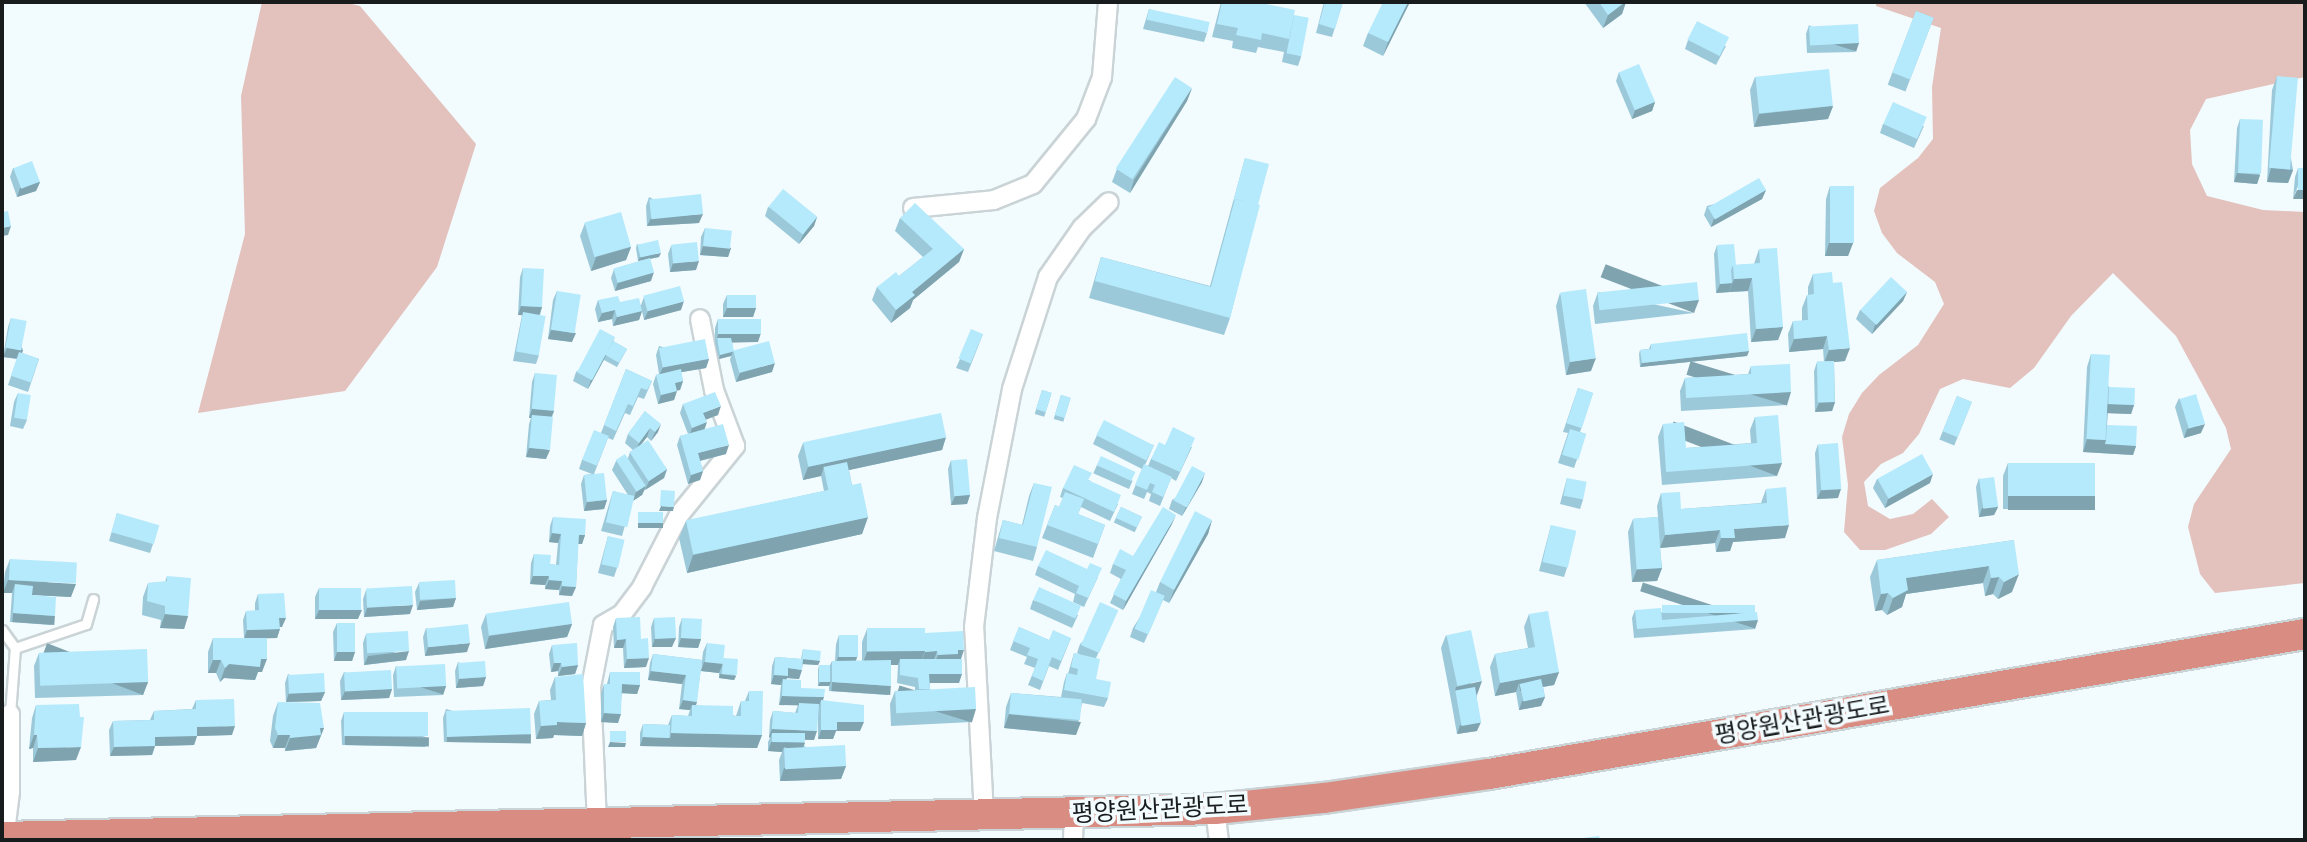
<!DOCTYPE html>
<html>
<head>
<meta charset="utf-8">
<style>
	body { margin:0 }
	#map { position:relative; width:2307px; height:842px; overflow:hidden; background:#f2fbfe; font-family:Merriweather,"Noto Sans KR",serif }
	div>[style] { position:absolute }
	.green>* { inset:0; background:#e3c1bc }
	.roads { filter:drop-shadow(2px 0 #cad3d6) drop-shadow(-2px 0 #cad3d6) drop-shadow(0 2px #cad3d6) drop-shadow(0 -2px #cad3d6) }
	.service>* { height:9px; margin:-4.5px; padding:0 4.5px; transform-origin:4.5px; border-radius:4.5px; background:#fff }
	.minor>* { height:18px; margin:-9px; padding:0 9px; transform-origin:9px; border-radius:9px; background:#fff }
	.trunk>* { height:30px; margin:-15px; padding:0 15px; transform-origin:15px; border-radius:15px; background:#d88c82 }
	.wall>* { inset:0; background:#9cc9d9; transform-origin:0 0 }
	.shaded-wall>* { inset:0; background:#7fa4b0; transform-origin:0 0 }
	.building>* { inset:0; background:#b5eafc; transform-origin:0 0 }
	span { translate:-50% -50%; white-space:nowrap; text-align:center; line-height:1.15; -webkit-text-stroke:7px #f2fbfe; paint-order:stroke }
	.street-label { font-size:24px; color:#191c1d }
	.frame { position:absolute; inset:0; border:4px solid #191c1d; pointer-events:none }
</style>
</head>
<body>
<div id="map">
	<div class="green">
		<i style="clip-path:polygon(262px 2px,344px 2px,360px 6px,476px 144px,437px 267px,345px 391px,198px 413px,245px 234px,241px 96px)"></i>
		<i style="clip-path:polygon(1876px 2px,2305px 2px,2305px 77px,2206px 99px,2190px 130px,2192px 164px,2207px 196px,2263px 210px,2305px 212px,2305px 583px,2215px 593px,2200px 574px,2188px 527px,2194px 504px,2231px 449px,2226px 428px,2176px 336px,2113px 273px,2071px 316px,2034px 368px,2010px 388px,1963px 379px,1940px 389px,1919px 434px,1903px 453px,1881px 464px,1864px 482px,1868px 506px,1890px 519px,1913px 514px,1932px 499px,1949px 517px,1931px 534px,1885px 550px,1860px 550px,1844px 532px,1848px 485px,1842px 437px,1849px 414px,1862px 393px,1879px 375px,1918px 345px,1944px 304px,1935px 282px,1897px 253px,1882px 233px,1874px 211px,1880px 188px,1918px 158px,1933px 139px,1932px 87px,1941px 28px,1876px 6px)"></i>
	</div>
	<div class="roads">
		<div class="service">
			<i style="left:2px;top:630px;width:22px;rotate:54deg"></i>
			<i style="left:10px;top:714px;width:66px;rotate:-85.7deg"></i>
			<i style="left:15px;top:648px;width:75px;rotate:-18.7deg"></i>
			<i style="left:86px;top:624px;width:26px;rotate:-74deg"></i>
		</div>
		<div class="minor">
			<i style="left:913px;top:208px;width:81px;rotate:-5.6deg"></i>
			<i style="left:994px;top:200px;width:42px;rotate:-22.3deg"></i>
			<i style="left:1033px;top:184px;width:84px;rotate:-50.8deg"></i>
			<i style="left:1086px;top:119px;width:45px;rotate:-69.1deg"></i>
			<i style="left:1102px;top:77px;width:75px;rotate:-85.4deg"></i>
			<i style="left:1215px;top:809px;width:31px;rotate:83deg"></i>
			<i style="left:984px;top:815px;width:188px;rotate:-93deg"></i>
			<i style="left:974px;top:627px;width:110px;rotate:-83.2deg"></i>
			<i style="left:987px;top:518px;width:131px;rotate:-79deg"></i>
			<i style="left:1012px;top:389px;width:118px;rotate:-72.2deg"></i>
			<i style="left:1048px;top:277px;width:60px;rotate:-55.2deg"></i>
			<i style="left:1082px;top:228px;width:37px;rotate:-44deg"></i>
			<i style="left:597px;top:823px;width:136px;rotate:-92.5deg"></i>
			<i style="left:591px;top:687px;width:63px;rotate:-79deg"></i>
			<i style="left:603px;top:625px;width:22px;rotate:-30deg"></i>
			<i style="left:622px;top:614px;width:34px;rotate:-53deg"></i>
			<i style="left:642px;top:587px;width:81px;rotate:-62.8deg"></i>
			<i style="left:679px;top:515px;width:89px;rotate:-50.9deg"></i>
			<i style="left:735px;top:446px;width:60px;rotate:-110.6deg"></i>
			<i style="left:714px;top:390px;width:72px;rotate:-101.2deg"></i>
			<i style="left:4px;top:840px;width:48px;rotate:-82.9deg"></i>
			<i style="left:10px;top:792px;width:78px;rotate:-90deg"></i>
			<i style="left:1073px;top:840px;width:26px;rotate:-88deg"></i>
		</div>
		<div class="trunk">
			<i style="left:2px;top:837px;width:1213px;rotate:-1.32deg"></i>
			<i style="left:1215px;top:809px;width:110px;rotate:-5.8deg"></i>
			<i style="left:1324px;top:798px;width:167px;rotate:-8.3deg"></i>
			<i style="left:1489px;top:774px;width:828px;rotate:-9.74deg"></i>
		</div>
	</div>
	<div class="wall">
		<i style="clip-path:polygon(1221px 2px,1257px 2px,1294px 15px,1301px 57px,1298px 66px,1282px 62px,1284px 52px,1258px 47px,1256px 53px,1232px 48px,1233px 41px,1212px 37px)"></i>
		<i style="clip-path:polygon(1324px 2px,1343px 2px,1332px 37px,1316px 33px)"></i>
		<i style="clip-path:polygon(1410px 2px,1383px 56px,1363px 46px,1368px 33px)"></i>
		<i style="clip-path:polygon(1584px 2px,1626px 2px,1622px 14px,1603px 28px)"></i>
		<i style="clip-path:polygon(1149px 9px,1207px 33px,1204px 42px,1143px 29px)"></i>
		<i style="left:1916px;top:11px;width:19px;height:79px;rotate:21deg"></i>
		<i style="clip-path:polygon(1809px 25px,1856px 52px,1807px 53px,1806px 34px)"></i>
		<i style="clip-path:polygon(1688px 40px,1726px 46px,1716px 65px,1685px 49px)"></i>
		<i style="clip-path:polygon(1619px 72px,1655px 102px,1652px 111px,1632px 119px,1616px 81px)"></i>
		<i style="clip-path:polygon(2277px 76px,2293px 170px,2288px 183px,2267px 182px,2272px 90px)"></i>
		<i style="clip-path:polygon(1755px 77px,1833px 106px,1828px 119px,1754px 127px,1750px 90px)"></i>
		<i style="clip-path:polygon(1192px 88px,1187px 101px,1130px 193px,1112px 182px,1117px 169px)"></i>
		<i style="clip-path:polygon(2240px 119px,2260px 175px,2257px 184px,2234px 182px,2237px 128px)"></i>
		<i style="clip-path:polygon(1883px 124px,1924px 126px,1914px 148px,1880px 133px)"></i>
		<i style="clip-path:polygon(1245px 158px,1258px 205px,1230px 318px,1224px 335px,1089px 298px,1101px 257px,1210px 286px)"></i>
		<i style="clip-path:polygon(13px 168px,40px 182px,36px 191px,17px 197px,10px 177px)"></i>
		<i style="clip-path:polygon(2298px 168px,2305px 168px,2293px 199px,2295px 177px)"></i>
		<i style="clip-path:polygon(1830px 186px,1853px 243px,1848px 256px,1825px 256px,1826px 199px)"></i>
		<i style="clip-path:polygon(1766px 190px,1762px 199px,1711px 227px,1704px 215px,1707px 206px)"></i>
		<i style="clip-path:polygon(649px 197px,699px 223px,647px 226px,646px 206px)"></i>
		<i style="clip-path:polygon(768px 207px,817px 217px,814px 226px,799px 244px,765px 216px)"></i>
		<i style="clip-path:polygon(900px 218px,964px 249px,959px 262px,913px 300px,910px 308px,891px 323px,872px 300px,877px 287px,899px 276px,923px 257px,895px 231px)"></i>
		<i style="clip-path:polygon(585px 223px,631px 247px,626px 260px,591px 271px,580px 236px)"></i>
		<i style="clip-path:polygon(705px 228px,731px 248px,728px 257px,700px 255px,701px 237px)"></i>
		<i style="clip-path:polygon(637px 244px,659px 257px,650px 259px,651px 281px,615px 291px,611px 278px,614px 269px,647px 259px,638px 261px,636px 248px)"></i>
		<i style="clip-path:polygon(1717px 245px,1736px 265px,1754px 264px,1759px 249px,1783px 327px,1778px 340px,1751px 342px,1748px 291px,1716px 293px,1714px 254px)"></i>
		<i style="clip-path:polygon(671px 246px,696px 270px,670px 272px,668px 254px)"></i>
		<i style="clip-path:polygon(523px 268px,542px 307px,540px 315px,539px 355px,536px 364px,513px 361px,522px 315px,518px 315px,520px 277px)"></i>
		<i style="clip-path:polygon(1813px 274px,1845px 361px,1834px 362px,1835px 402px,1832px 411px,1815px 412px,1814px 371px,1817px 362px,1824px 362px,1823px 349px,1789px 352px,1788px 334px,1793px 321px,1802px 321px,1802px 308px,1807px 295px,1808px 295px,1808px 287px)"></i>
		<i style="clip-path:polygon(557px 291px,572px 342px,548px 339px,553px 300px)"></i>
		<i style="clip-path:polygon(1598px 292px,1694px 313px,1595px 324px,1593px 306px)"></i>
		<i style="clip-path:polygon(1907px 292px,1903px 301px,1872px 334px,1856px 319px,1860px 310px)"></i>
		<i style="clip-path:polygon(1560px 293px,1591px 371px,1566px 375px,1556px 306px)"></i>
		<i style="clip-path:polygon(727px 295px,756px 308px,753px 317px,723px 317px,723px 304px)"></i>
		<i style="clip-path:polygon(644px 297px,681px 310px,644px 320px,642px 311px,639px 320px,613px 326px,612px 319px,598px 322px,595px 309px,598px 300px,641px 305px)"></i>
		<i style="clip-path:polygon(11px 318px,23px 350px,22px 353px,39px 359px,28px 392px,8px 385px,17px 359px,3px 357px,8px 327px)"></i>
		<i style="clip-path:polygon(718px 319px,758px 342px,732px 342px,733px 351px,772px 372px,736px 382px,730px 360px,731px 356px,719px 359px,715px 343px,715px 328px)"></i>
		<i style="clip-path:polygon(983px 334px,968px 372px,956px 368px,960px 359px)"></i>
		<i style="clip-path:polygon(613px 341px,627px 349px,617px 367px,604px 360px,588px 389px,573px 381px,576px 372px)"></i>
		<i style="clip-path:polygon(1651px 344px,1749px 351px,1747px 356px,1640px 367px,1639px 354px,1640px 350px,1649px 349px)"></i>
		<i style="clip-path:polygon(659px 346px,709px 359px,706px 368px,681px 372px,683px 381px,680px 390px,677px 390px,674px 400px,658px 404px,653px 384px,656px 375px,659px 374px,656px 355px)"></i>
		<i style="clip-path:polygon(2091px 354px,2109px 387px,2134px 405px,2131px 414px,2108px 413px,2107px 425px,2136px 446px,2133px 455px,2083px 452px,2087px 367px)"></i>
		<i style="clip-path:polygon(1751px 366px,1787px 405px,1681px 411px,1680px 391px,1685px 378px,1748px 374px)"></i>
		<i style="clip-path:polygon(626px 369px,652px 381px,644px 399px,638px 397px,630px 415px,625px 413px,613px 440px,608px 438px,594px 474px,607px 500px,604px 509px,584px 511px,581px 484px,584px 475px,592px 474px,579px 469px,582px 460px,601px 433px)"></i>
		<i style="clip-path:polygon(535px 373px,554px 411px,552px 417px,546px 459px,526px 457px,529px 424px,531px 418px,529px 418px,532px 382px)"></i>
		<i style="clip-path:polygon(1578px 388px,1593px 393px,1580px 432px,1586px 434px,1574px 468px,1558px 463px,1568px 433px,1563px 432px)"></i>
		<i style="left:1042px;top:390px;width:10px;height:25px;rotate:17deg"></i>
		<i style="clip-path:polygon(18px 393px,27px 420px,23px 429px,10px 426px,14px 402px)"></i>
		<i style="left:1061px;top:395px;width:10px;height:25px;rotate:17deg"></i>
		<i style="left:1957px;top:396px;width:16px;height:47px;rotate:22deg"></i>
		<i style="clip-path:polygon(2179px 398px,2201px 433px,2184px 438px,2175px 407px)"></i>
		<i style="clip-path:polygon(683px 404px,718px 415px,706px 419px,704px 430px,726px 454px,700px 461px,703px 471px,700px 480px,688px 484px,677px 445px,680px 436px,688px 434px,680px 413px)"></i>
		<i style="clip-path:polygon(645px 411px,658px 432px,651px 441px,647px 437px,640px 446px,667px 469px,664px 478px,645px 490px,645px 489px,642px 495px,632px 501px,622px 536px,601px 531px,613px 491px,628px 495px,612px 470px,616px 461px,628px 458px,630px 452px,633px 450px,625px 443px,628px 434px)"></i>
		<i style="clip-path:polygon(1755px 417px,1777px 476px,1662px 485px,1658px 437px,1663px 424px,1686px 448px,1751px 443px,1750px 430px)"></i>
		<i style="clip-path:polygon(1097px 435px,1154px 445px,1145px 465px,1148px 466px,1151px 459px,1165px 445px,1192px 447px,1176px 481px,1171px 478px,1160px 506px,1149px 501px,1151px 494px,1147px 492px,1144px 499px,1132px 494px,1142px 469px,1093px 444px)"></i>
		<i style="clip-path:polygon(946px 437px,942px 450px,849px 470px,852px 485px,868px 517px,862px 534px,687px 573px,679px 538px,686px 521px,824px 491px,821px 476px,803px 480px,798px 456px,803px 443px)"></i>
		<i style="clip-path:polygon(1818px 444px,1838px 498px,1817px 499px,1815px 453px)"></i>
		<i style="clip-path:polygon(951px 460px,970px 495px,967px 504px,951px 505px,948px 469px)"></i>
		<i style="clip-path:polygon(2008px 463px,2090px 509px,2003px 509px,2003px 476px)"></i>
		<i style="left:1097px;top:465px;width:39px;height:9px;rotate:24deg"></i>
		<i style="clip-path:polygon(1567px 478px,1583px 500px,1580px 509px,1560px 504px)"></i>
		<i style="clip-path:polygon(1979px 478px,1998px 507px,1994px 515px,1979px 517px,1976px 487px)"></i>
		<i style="clip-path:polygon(1877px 479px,1930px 483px,1885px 508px,1873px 488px)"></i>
		<i style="clip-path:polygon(1089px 480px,1118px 504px,1110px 521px,1081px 507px,1078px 514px,1105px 525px,1093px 558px,1042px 538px,1055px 505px,1059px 507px,1063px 498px,1060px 497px,1063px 488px)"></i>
		<i style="clip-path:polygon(1202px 482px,1182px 516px,1169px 509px,1172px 500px)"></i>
		<i style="clip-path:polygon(1034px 483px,1037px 547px,1033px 561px,994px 551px,1003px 520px,1022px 525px,1029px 496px)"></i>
		<i style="clip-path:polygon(1766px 489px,1785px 538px,1733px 542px,1730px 551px,1716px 552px,1715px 543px,1660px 548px,1662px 568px,1657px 581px,1632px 582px,1628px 532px,1633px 519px,1658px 517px,1657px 506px,1661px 493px,1681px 509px,1761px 503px)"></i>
		<i style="left:1121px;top:507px;width:23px;height:17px;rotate:25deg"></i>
		<i style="clip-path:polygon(117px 513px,153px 544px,150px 553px,109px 541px)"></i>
		<i style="clip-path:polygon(553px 517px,585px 535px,582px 544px,578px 544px,576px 587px,572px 596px,559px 595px,559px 590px,545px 589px,545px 585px,530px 584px,531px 563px,534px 554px,550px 564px,556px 565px,558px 543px,549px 542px,550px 526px)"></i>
		<i style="clip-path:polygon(1212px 520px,1208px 534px,1169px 603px,1163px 600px,1144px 643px,1130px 637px,1133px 628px,1156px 592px,1160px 582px)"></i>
		<i style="clip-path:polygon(1172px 524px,1123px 610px,1110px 603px,1121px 579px,1110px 573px,1113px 564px,1133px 556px)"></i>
		<i style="clip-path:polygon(1551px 525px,1567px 568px,1564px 577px,1539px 571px)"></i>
		<i style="clip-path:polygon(608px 536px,617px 568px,614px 577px,598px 573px)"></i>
		<i style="clip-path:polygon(2014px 540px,2012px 592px,1998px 599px,1993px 594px,1985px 596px,1983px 583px,1906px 594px,1902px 607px,1887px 615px,1882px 610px,1875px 611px,1870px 577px,1877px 560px)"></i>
		<i style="clip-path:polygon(10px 559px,71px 597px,32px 595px,55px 616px,51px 625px,10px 622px,12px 593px,3px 593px,5px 572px)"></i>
		<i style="clip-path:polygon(1038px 566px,1087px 569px,1098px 577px,1084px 607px,1073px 602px,1075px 594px,1035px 575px)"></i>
		<i style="clip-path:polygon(167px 576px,188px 616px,184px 629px,160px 628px,161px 620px,142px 615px,143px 597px,148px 583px,165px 582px)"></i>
		<i style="clip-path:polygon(419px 583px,456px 598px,453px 607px,417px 610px,415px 592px)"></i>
		<i style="clip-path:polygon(319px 588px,358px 619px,315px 619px,315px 597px)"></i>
		<i style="clip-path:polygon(366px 590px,410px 614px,364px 617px,363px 599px)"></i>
		<i style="clip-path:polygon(258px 594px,282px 627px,280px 627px,277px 638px,267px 638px,262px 672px,258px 672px,255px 680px,224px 678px,220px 682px,216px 673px,208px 673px,208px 652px,213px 638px,244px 638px,243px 620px,246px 611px,255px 611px,255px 603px)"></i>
		<i style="clip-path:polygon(1033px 600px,1078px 615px,1072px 628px,1030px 609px)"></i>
		<i style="clip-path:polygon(1118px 610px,1096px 658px,1096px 679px,1108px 698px,1104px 707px,1082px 703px,1076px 735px,1004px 728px,1006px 707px,1011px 693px,1061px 697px,1064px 682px,1067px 673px,1068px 674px,1074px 653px,1081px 655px,1077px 653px,1080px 644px)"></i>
		<i style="clip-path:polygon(1635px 610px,1662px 612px,1755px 613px,1755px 629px,1634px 638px,1632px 618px)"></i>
		<i style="clip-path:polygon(486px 614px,572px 624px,567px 637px,485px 649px,481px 627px)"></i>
		<i style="clip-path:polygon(1529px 614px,1559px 672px,1554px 685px,1543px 687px,1545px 697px,1541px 706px,1519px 710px,1516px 692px,1495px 696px,1490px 667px,1495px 654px,1528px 648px,1524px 627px)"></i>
		<i style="clip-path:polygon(616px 618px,641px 639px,646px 667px,624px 668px,623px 648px,614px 648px,613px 627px)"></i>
		<i style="clip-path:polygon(654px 618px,672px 647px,652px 647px,651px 627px)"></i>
		<i style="clip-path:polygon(682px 618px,701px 639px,698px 648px,678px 647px,679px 627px)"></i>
		<i style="clip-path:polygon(337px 623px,355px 652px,352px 661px,334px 661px,333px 632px)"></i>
		<i style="clip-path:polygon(1019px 627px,1049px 640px,1071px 638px,1058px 670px,1049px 666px,1040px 690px,1028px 685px,1035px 668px,1024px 664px,1027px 657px,1010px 650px)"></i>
		<i style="clip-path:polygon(426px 628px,467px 652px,425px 656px,423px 637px)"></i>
		<i style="clip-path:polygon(867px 629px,925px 633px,961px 659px,959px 683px,930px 683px,930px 689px,972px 722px,891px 726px,890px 704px,895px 691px,915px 690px,915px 687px,897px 683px,898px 665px,891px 665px,888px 695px,829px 691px,829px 686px,818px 686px,818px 670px,819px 665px,830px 665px,832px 661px,835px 661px,836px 644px,839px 635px,857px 657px,856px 661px,862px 661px,862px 642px)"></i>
		<i style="clip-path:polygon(366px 634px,406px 660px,364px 665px,363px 643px)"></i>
		<i style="clip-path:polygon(1446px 635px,1477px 695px,1477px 731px,1457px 734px,1451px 700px,1441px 648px)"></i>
		<i style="clip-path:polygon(707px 643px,723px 658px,736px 676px,734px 680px,719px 678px,719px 673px,701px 671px,703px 652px)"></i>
		<i style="clip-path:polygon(552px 645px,578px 665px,575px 674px,558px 676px,558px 671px,551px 672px,549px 654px)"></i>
		<i style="clip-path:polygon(803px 649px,820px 661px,818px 665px,803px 664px,799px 679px,787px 678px,786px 680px,823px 700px,860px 731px,836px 731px,833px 739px,818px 739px,818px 712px,814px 740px,805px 740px,804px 746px,846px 766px,841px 779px,780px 781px,779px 760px,782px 752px,768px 751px,768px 742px,770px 738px,769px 737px,770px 720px,773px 711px,795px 713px,798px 705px,779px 705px,781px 685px,771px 684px,772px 666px,775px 657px,801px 659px)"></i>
		<i style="clip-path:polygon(39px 653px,148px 682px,143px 695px,35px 698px,34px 666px)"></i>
		<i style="clip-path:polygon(653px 654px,702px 660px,696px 705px,736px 716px,741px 701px,745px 701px,749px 691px,762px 735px,757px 748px,640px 746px,640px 733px,643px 724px,668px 725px,672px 715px,688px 716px,690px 710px,679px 709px,682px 684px,648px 680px,650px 663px)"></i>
		<i style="clip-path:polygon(458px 662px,486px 677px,483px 686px,456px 688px,455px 671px)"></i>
		<i style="clip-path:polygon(396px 666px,446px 686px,443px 695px,394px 697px,393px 675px)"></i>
		<i style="clip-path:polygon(344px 672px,392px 689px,389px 698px,341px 700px,340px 681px)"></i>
		<i style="clip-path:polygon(610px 672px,640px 685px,637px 694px,622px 693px,618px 723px,601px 722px,601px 693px,604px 684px,607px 684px)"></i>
		<i style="clip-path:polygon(288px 674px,325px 692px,321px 701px,286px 702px,285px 683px)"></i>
		<i style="clip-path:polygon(555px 677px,586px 723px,582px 736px,554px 735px,553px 738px,536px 739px,534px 714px,539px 701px,551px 700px,550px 690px)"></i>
		<i style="clip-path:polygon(196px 700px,232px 735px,197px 736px,194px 745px,155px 746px,152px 755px,110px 756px,109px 730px,113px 721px,150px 720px,154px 711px,192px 709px)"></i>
		<i style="clip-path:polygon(278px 702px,324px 728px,316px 748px,285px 751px,285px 748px,273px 748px,270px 741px,273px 716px)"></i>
		<i style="clip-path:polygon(36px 705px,76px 760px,33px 762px,33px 748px,29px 749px,32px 718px)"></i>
		<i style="clip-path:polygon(446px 709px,531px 734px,527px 743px,444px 742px,443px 718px)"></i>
		<i style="clip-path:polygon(344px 712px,429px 738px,425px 747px,342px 745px,341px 721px)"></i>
	</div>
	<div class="shaded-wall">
		<i style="clip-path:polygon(1408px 2px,1410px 2px,1383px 56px,1388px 42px)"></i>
		<i style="clip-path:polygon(1625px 2px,1626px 2px,1622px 14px,1603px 28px,1608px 15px)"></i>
		<i style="left:1859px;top:43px;width:9px;height:49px;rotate:108deg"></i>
		<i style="clip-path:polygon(1192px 88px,1187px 101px,1130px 193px,1134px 180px)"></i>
		<i style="clip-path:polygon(1655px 102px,1652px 111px,1632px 119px,1635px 110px)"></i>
		<i style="clip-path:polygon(1833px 106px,1828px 119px,1754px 127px,1759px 114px)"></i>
		<i style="clip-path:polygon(2271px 168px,2293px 170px,2288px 183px,2267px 182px)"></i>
		<i style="clip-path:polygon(2237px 173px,2260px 175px,2257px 184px,2234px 182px)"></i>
		<i style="clip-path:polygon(40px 182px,36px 191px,17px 197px,20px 188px)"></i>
		<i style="clip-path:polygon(1766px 190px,1762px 199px,1711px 227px,1714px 218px)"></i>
		<i style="clip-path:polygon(2297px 190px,2305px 190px,2305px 199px,2293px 199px)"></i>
		<i style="clip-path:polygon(703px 214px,699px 223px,647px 226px,651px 218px)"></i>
		<i style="clip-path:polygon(817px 217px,814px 226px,799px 244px,803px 235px)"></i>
		<i style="clip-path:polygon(11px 226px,8px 235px,2px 236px,2px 228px)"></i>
		<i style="clip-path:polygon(1829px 243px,1853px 243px,1848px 256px,1825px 256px)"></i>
		<i style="clip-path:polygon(703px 246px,731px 248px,728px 257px,700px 255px)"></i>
		<i style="clip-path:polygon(631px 247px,626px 260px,591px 271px,596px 257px)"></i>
		<i style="clip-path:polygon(964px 249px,959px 262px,913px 300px,910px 308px,891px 323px,896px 310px,912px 292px)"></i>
		<i style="clip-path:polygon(661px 253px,659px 257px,638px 261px,640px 257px)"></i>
		<i style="clip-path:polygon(699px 261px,696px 270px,670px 272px,673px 263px)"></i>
		<i style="clip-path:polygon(654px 272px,651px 281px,615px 291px,618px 282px)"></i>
		<i style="clip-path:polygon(1752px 278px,1748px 291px,1729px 292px,1734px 279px)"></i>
		<i style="clip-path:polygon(1732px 283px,1729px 292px,1716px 293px,1720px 284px)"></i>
		<i style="clip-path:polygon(1907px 292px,1903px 301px,1872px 334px,1875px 325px)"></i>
		<i style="left:1699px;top:300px;width:14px;height:100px;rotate:111deg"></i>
		<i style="clip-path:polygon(684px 301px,681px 310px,644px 320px,648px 311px)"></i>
		<i style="clip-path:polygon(521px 306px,542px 307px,539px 316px,518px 315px)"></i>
		<i style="clip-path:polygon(727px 308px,756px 308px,753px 317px,723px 317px)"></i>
		<i style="clip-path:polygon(615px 310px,612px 319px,598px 322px,602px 313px)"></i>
		<i style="clip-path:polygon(642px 311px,639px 320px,613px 326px,617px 317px)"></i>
		<i style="clip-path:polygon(1783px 327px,1778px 340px,1751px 342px,1756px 329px)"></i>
		<i style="clip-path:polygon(551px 330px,576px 333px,572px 342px,548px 339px)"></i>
		<i style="clip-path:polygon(761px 333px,758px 342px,718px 343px,717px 338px,718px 334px)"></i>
		<i style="clip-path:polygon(1827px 336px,1823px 349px,1789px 352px,1794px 339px)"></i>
		<i style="clip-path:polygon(615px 337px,611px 346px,588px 389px,591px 380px)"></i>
		<i style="clip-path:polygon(7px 348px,23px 350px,20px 359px,3px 357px)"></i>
		<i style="clip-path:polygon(1850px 348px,1845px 361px,1824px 363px,1829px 350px)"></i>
		<i style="clip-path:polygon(1749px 351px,1747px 356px,1640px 367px,1642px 363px)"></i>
		<i style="clip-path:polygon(733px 352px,731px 356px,719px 359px,720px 355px)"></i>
		<i style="clip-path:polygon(1596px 358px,1591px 371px,1566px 375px,1570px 362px)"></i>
		<i style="clip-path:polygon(709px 359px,706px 368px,659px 376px,663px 367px)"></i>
		<i style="clip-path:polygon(775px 363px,772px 372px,736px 382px,740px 373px)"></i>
		<i style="clip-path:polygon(683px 381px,680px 390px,672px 392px,675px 383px)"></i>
		<i style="clip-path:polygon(677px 391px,674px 400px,658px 404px,661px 395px)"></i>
		<i style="left:1791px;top:392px;width:14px;height:105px;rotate:107deg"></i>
		<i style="clip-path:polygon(1835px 402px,1832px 411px,1815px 412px,1819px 403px)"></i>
		<i style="clip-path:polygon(2107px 404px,2134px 405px,2131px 414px,2103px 413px)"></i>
		<i style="clip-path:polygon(721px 406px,718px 415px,700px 422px,703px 413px)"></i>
		<i style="clip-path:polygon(532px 409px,554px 411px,550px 420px,532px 415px,531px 418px,529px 418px)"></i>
		<i style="clip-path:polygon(707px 422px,704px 431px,689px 437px,692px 428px)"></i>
		<i style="clip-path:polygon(661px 424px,658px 432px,651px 441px,655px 432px)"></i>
		<i style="clip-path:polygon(2205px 424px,2201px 433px,2184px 438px,2187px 429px)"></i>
		<i style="clip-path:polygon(650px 428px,647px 437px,635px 452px,639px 443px)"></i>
		<i style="clip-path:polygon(946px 437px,942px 450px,826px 475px,824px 467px,821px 476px,803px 480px,808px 467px)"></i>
		<i style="clip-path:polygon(2087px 439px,2106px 440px,2136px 446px,2133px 455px,2083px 452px)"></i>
		<i style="clip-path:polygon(729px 445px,726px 454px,695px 462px,698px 453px)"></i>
		<i style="clip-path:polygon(529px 448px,550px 450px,546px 459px,526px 457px)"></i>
		<i style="left:1782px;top:463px;width:14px;height:116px;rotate:111deg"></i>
		<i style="clip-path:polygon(667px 469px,664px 478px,645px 490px,649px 481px)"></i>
		<i style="clip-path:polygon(703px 471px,700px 480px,688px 484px,691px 475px)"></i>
		<i style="clip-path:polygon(1205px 473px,1202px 482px,1182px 516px,1186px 507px)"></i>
		<i style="clip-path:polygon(1933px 474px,1930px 483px,1885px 508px,1888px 499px)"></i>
		<i style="clip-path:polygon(646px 486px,642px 495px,633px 501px,636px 492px)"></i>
		<i style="clip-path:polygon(1841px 489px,1838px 498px,1817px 499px,1821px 490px)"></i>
		<i style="clip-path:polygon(970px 495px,967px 504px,951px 505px,955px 496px)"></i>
		<i style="left:2008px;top:496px;width:87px;height:14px"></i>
		<i style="clip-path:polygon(607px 500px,604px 509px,584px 511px,587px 502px)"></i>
		<i style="clip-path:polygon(661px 506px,674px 507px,673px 511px,659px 511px)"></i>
		<i style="clip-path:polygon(1998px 507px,1994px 515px,1979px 517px,1982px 508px)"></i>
		<i style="clip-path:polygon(1176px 515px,1172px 524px,1123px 610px,1126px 601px)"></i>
		<i style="clip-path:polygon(868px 517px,862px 534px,687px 573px,693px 555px)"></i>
		<i style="clip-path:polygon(1212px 520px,1208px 534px,1169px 603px,1174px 590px)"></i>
		<i style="left:638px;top:523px;width:25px;height:5px"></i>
		<i style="clip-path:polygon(1789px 525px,1785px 538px,1733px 542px,1730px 551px,1716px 552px,1721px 538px,1734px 529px)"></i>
		<i style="clip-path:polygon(1720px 530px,1715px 543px,1660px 548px,1665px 535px)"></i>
		<i style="clip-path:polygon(552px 533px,561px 534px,558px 543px,549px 542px)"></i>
		<i style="clip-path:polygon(579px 535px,585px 535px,582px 544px,575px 544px)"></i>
		<i style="clip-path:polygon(1989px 566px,1983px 583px,1906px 594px,1902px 607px,1887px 615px,1893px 598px,1906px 578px)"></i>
		<i style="clip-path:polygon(1662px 568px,1657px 581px,1632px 582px,1637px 569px)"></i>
		<i style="clip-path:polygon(2019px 574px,2012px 592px,1998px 599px,2004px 582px)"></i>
		<i style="clip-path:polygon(533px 576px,549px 576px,545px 585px,530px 584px)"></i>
		<i style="clip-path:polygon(1999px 577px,1993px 594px,1985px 596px,1991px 578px)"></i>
		<i style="clip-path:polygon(8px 580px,76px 584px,71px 597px,15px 594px,15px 584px,12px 593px,3px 593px)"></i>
		<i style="clip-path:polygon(549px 580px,562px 581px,559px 590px,545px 589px)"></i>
		<i style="clip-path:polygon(562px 586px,576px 587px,572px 596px,559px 595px)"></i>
		<i style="clip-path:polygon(1888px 593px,1882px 610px,1875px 611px,1881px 594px)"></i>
		<i style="clip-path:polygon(456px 598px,453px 607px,417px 610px,420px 601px)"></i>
		<i style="clip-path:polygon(413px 605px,410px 614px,364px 617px,367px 608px)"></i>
		<i style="clip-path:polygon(319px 610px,362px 610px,358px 619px,315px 619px)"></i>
		<i style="left:13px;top:613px;width:42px;height:9px;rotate:4deg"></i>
		<i style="clip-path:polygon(165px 614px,188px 616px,184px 629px,160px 628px)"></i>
		<i style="clip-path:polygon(279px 618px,286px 618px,282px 627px,276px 627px)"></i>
		<i style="left:1758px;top:620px;width:9px;height:121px;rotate:108deg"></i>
		<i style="clip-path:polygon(572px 624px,567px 637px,485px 649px,489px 636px)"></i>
		<i style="clip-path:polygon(280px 629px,277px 638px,244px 639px,247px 630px)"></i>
		<i style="clip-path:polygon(655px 638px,676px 638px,672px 647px,652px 647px)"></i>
		<i style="clip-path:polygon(681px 638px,701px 639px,698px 648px,678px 647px)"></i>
		<i style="clip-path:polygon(626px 639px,623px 648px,614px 648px,617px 640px)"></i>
		<i style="clip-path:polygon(470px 643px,467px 652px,425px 656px,428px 647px)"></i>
		<i style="clip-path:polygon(958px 650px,964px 650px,961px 659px,934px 664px,938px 655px)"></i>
		<i style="clip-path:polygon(409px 651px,406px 660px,364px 665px,368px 656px)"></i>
		<i style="clip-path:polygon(925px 651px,920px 664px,900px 659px,898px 665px,862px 665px,867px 652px)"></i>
		<i style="clip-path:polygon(937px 651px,934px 660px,922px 660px,925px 652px)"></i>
		<i style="clip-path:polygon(337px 652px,355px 652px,352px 661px,334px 661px)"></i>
		<i style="clip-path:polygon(838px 657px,857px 657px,854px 666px,835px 666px)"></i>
		<i style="clip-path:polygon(649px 658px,646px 667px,624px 668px,627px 659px)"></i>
		<i style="clip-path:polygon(261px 659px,267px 659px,262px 672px,258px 672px,255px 680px,224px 678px,220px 682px,225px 668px,229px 664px)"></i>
		<i style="clip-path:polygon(803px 659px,820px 661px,818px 665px,801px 664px)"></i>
		<i style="clip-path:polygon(213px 660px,221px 660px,216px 673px,208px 673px)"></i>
		<i style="clip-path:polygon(704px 662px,723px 664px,719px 673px,701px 671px)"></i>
		<i style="clip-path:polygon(554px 663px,561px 663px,558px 671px,551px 672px)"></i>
		<i style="clip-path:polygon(578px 665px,575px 674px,558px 676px,562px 667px)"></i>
		<i style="clip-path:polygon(788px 668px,802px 670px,799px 679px,787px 678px,784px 685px,783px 679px,781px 685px,771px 684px,774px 675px)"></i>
		<i style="clip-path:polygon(651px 671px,686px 675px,682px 684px,648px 680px)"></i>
		<i style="clip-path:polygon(1559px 672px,1554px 685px,1520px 691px,1519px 683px,1516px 692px,1495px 696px,1500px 683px)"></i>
		<i style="clip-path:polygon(720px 674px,736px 676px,734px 680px,719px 678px)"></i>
		<i style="clip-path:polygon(929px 674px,962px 674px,959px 683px,926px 683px)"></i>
		<i style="clip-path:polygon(486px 677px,483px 686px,456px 688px,459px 679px)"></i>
		<i style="clip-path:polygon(1482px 681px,1477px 695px,1455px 691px,1456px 687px)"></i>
		<i style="left:148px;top:682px;width:14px;height:108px;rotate:111deg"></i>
		<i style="clip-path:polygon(820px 682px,831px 682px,829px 686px,818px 686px)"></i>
		<i style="left:832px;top:682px;width:59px;height:9px;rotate:4deg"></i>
		<i style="clip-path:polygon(622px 684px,640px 685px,637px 694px,618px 693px)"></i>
		<i style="left:446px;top:686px;width:9px;height:49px;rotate:108deg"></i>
		<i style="clip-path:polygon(392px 689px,389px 698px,341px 700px,345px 691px)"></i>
		<i style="clip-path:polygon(325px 692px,321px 701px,286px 702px,289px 693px)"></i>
		<i style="clip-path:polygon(782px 696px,824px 697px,821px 706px,821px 700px,819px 706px,779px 705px)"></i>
		<i style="clip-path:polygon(1545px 697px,1541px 706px,1519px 710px,1522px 701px)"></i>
		<i style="clip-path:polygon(683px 700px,697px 702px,694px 711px,692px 705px,690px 710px,679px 709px)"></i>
		<i style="left:976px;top:709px;width:14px;height:80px;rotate:107deg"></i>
		<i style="clip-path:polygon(604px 713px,621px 714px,618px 723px,601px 722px)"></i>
		<i style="clip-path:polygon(1009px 714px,1081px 722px,1076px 735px,1004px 728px)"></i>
		<i style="clip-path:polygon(557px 722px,586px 723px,582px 736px,554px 735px,553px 738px,536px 739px,541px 726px)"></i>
		<i style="clip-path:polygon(837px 722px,864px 722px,860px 731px,836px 731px,833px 739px,818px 739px,821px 730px)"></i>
		<i style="clip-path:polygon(1481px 722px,1477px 731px,1457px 734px,1460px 725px)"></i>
		<i style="clip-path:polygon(235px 726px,232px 735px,197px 736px,194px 745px,155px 746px,152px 755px,110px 756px,114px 747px,197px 727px)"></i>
		<i style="clip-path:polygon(320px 728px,324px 728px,316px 748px,285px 751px,290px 738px)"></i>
		<i style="clip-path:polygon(772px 729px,817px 731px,814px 740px,772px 738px,772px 733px,770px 738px,769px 737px)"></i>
		<i style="left:447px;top:733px;width:84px;height:9px;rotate:1deg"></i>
		<i style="clip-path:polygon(671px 733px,762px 735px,757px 748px,640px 746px,643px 737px,670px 738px)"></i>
		<i style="clip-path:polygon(34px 735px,37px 735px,33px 748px,29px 749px)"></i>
		<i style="clip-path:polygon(278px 735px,290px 735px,285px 748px,273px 748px)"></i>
		<i style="left:345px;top:736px;width:84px;height:9px;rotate:1deg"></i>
		<i style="clip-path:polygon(610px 742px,626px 743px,625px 747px,608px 747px)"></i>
		<i style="clip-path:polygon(771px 742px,805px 743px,801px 752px,784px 747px,782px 752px,768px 751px)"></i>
		<i style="clip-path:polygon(81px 747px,76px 760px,33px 762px,38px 748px)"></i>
		<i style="clip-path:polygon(846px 766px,841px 779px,780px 781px,784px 768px)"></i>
	</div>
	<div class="building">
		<i style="clip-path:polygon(1222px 2px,1257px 2px,1295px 10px,1289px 39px,1262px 33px,1261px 40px,1236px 35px,1238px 28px,1217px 24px)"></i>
		<i style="clip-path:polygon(1325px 2px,1343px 2px,1335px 29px,1319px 24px)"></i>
		<i style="clip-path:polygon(1383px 2px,1408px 2px,1388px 42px,1368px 33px)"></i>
		<i style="clip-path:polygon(1599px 2px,1625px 2px,1608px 15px)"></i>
		<i style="left:1149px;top:9px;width:62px;height:11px;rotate:12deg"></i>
		<i style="left:1916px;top:11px;width:19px;height:66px;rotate:21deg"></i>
		<i style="left:1294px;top:15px;width:15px;height:39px;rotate:11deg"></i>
		<i style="left:1697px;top:21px;width:36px;height:21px;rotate:27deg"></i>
		<i style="left:1858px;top:24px;width:19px;height:49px;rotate:87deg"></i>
		<i style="left:1639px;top:64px;width:41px;height:22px;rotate:67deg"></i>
		<i style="left:1829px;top:69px;width:37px;height:74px;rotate:84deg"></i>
		<i style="left:2277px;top:76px;width:21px;height:92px;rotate:5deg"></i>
		<i style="left:1175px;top:77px;width:20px;height:109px;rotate:33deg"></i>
		<i style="left:1893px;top:102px;width:37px;height:24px;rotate:24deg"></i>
		<i style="left:2240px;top:119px;width:23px;height:54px;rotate:2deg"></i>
		<i style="clip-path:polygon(1245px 158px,1269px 164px,1258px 205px,1235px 199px,1233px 202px)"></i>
		<i style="left:32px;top:161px;width:22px;height:20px;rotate:69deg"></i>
		<i style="left:2298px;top:168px;width:7px;height:22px"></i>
		<i style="left:1759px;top:178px;width:14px;height:59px;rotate:60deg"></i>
		<i style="left:1830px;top:186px;width:24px;height:57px"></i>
		<i style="left:783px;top:189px;width:44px;height:23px;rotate:39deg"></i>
		<i style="left:701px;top:194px;width:20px;height:52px;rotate:84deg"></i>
		<i style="clip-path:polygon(1235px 199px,1260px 205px,1230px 318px,1095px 281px,1101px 257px,1211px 287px)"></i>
		<i style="clip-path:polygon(915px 203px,964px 249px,912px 292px,915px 295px,896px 310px,877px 287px,896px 272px,899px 276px,933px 249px,900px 218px)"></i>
		<i style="clip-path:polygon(8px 211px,11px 226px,2px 228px,2px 212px)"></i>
		<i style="left:621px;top:212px;width:36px;height:38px;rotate:74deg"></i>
		<i style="left:705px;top:228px;width:27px;height:18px;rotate:6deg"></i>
		<i style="left:658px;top:240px;width:13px;height:21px;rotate:77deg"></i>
		<i style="left:697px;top:242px;width:19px;height:26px;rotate:84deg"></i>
		<i style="clip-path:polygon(1734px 244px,1736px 265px,1733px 265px,1731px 270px,1732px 283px,1720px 284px,1717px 245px)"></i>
		<i style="clip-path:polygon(1777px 248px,1783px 327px,1756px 329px,1752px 278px,1734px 279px,1733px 265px,1760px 263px,1759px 249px)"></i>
		<i style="left:650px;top:258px;width:15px;height:38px;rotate:74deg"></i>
		<i style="left:523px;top:268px;width:21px;height:38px;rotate:3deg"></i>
		<i style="clip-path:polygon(1832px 272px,1833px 283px,1842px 282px,1850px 348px,1829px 350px,1827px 336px,1794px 339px,1793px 321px,1808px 320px,1807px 295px,1814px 294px,1813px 274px)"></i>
		<i style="left:1891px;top:277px;width:22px;height:45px;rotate:43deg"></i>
		<i style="left:1697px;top:282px;width:18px;height:100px;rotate:84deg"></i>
		<i style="left:680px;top:286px;width:16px;height:38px;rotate:75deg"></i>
		<i style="left:1586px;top:289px;width:70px;height:26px;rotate:82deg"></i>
		<i style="left:557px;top:291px;width:24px;height:39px;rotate:9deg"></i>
		<i style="left:727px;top:295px;width:29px;height:13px"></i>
		<i style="clip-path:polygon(618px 296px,620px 302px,639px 298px,642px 311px,617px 317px,615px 310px,602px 313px,598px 300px)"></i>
		<i style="left:523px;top:312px;width:23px;height:40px;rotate:10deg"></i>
		<i style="left:11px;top:318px;width:16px;height:30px;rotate:11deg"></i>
		<i style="left:718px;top:319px;width:43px;height:15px"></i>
		<i style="left:600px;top:329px;width:17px;height:49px;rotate:28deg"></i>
		<i style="left:971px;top:329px;width:13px;height:32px;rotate:23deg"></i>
		<i style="clip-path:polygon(1747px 333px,1749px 351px,1642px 363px,1640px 350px,1651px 349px,1651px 344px)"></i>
		<i style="clip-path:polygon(717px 338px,731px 338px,734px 351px,720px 355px)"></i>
		<i style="left:705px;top:339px;width:20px;height:47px;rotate:79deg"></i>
		<i style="left:613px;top:341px;width:16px;height:16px;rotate:30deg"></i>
		<i style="left:769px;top:341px;width:23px;height:37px;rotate:75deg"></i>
		<i style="left:19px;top:352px;width:21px;height:25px;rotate:19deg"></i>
		<i style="left:2091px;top:354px;width:19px;height:85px;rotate:3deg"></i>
		<i style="left:1834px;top:361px;width:41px;height:17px;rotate:89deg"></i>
		<i style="clip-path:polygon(1790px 364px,1791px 392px,1686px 398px,1685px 378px,1751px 374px,1751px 366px)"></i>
		<i style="clip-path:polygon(626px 369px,652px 381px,647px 390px,641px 388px,633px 406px,628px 404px,616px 431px,604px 425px)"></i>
		<i style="clip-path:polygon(681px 369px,683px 381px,675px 383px,677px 391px,661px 395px,656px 375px)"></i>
		<i style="left:535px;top:373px;width:22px;height:36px;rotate:5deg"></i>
		<i style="left:2109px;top:387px;width:26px;height:17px;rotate:2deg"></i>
		<i style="left:1578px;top:388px;width:16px;height:37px;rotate:18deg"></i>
		<i style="left:1042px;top:390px;width:10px;height:20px;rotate:17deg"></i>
		<i style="clip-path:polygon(715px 392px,721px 406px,703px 413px,707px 422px,692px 428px,683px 404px)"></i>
		<i style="left:18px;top:393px;width:13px;height:25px;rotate:9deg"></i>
		<i style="left:2196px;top:394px;width:31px;height:17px;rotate:73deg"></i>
		<i style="left:1061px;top:395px;width:10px;height:21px;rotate:17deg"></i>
		<i style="left:1957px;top:396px;width:16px;height:38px;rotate:22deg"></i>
		<i style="clip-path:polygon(645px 411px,661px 424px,655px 432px,650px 428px,639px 443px,628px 434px)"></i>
		<i style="left:941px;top:413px;width:25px;height:141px;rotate:78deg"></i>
		<i style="left:532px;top:415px;width:21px;height:33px;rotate:5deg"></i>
		<i style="clip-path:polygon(1778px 415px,1782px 463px,1666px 472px,1663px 424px,1684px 422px,1686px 448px,1757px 443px,1755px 417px)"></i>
		<i style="left:1104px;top:420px;width:56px;height:17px;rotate:27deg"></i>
		<i style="clip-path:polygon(723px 424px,729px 445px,698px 453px,703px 471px,691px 475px,680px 436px)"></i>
		<i style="clip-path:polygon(2107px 425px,2137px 426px,2136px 446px,2105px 444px,2106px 440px)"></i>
		<i style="clip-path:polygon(1173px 427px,1195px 438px,1180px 472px,1151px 459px,1159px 442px,1165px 445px)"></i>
		<i style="left:1570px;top:429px;width:17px;height:27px;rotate:17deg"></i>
		<i style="left:594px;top:430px;width:16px;height:32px;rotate:22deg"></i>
		<i style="left:648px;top:440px;width:35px;height:22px;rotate:57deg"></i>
		<i style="left:1838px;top:443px;width:46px;height:20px;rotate:86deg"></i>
		<i style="left:625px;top:454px;width:38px;height:11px;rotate:57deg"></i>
		<i style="left:1922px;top:454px;width:23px;height:51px;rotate:61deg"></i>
		<i style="left:1101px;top:456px;width:38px;height:10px;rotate:25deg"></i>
		<i style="left:967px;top:459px;width:36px;height:16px;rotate:85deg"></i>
		<i style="left:847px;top:462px;width:24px;height:24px;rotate:78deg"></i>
		<i style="left:2008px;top:463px;width:87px;height:33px"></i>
		<i style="clip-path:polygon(1144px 464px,1172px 477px,1163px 497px,1152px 492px,1155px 485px,1150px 483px,1147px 490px,1135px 485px)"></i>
		<i style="clip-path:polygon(1074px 465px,1092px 473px,1088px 480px,1121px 495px,1114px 512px,1063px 488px)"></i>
		<i style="left:1192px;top:466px;width:15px;height:39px;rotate:28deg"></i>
		<i style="left:604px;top:473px;width:27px;height:20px;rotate:84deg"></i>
		<i style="left:1994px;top:477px;width:30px;height:15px;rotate:82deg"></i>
		<i style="left:1567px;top:478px;width:20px;height:18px;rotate:11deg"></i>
		<i style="left:861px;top:483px;width:35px;height:179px;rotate:78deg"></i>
		<i style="clip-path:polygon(1034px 483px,1052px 487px,1037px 547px,999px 538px,1003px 520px,1023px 525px)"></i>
		<i style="clip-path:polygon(1786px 487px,1789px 525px,1734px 529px,1735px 538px,1721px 538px,1720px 530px,1665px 535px,1661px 493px,1680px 492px,1681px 509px,1767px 503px,1766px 489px)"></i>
		<i style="left:661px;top:490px;width:14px;height:16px;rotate:4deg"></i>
		<i style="left:613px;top:491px;width:22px;height:32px;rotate:13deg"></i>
		<i style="clip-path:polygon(1065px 492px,1084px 499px,1078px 514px,1105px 525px,1098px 544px,1047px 525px,1055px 505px,1059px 507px)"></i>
		<i style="left:1121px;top:507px;width:23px;height:12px;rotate:25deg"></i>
		<i style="clip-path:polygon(1163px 507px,1176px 515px,1126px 601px,1113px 594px,1126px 570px,1113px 564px,1120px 549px,1133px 556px)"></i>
		<i style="clip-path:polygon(1195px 511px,1212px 520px,1174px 590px,1160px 582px)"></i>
		<i style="left:638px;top:512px;width:25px;height:11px"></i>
		<i style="left:117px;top:513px;width:44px;height:20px;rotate:16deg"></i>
		<i style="clip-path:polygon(553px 517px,586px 519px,585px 535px,579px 535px,576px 587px,562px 586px,562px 581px,549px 580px,549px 576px,533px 576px,534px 554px,551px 555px,550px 564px,559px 565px,561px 534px,552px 533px)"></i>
		<i style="left:1658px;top:517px;width:51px;height:25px;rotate:86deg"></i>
		<i style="left:1551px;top:525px;width:26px;height:38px;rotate:13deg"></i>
		<i style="left:608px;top:536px;width:17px;height:29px;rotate:13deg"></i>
		<i style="clip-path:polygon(2014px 540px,2019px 574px,2004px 582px,1999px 577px,1991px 578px,1989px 566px,1906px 578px,1908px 590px,1893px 598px,1888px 593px,1881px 594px,1877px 560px)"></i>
		<i style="clip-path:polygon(1046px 550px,1087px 569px,1090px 563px,1102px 568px,1088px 598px,1076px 593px,1079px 586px,1038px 566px)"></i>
		<i style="left:10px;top:559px;width:67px;height:21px;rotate:3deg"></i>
		<i style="clip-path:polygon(167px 576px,191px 578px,188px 616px,165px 614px,165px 606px,147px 601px,148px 583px,167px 581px)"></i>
		<i style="left:455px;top:580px;width:18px;height:36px;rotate:87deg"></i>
		<i style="clip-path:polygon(15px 584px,33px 586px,32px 595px,56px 597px,55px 616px,13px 613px)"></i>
		<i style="left:412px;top:586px;width:19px;height:46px;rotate:87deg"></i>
		<i style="left:1039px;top:587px;width:46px;height:14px;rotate:24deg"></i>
		<i style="left:319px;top:588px;width:42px;height:22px"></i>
		<i style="left:1151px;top:590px;width:15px;height:42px;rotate:23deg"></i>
		<i style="clip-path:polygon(284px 593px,286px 618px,279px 618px,280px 629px,247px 630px,246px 611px,259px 610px,258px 594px)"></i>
		<i style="left:569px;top:602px;width:22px;height:84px;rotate:82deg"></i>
		<i style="left:1100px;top:602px;width:20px;height:47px;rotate:24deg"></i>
		<i style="left:1755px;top:605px;width:8px;height:93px;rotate:90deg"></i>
		<i style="clip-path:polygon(1661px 608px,1662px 620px,1757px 612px,1758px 620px,1637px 629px,1635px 610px)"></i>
		<i style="clip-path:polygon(1548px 611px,1559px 672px,1500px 683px,1495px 654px,1535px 647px,1529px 614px)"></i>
		<i style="clip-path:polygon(640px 617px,641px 639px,648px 638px,649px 658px,627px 659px,626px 639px,617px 640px,616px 618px)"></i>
		<i style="left:675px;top:617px;width:21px;height:21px;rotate:87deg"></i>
		<i style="left:682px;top:618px;width:20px;height:20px;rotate:3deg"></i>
		<i style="left:337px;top:623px;width:18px;height:29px"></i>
		<i style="left:468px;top:624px;width:19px;height:42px;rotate:84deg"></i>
		<i style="clip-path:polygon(1019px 627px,1049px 640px,1053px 630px,1071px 638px,1061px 661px,1052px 657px,1043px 681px,1032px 676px,1038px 659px,1027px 655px,1030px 648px,1013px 641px)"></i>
		<i style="left:925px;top:628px;width:23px;height:58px;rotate:90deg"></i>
		<i style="left:1471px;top:630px;width:52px;height:25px;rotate:78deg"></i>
		<i style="left:408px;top:631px;width:20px;height:42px;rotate:87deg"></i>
		<i style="clip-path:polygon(963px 631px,964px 650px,958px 650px,958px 654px,938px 655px,937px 651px,925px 652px,925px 633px)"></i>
		<i style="left:839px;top:635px;width:19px;height:22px"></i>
		<i style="clip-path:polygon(213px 638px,267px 638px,267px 659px,261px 659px,260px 667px,229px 664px,225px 668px,221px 660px,213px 660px)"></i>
		<i style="clip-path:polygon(577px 643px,578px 665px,562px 667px,561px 663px,554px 663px,552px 645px)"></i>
		<i style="left:707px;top:643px;width:18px;height:19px;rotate:6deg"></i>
		<i style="left:147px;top:649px;width:33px;height:108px;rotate:88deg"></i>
		<i style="left:803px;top:649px;width:18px;height:10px;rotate:6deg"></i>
		<i style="clip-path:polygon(1074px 653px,1100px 659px,1096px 679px,1111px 682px,1108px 698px,1064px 690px,1067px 673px,1077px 675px,1078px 669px,1071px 667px)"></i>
		<i style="clip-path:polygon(653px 654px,702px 660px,697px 702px,683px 700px,686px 675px,651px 671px)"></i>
		<i style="clip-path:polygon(775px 657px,803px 659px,802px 670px,788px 668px,788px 676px,774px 675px)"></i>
		<i style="left:723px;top:658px;width:15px;height:16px;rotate:4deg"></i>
		<i style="clip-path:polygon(900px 659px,962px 659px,962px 674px,929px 674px,930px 689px,919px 689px,918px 678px,900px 675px)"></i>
		<i style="clip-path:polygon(891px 660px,891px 686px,832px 682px,832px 661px)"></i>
		<i style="left:485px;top:661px;width:16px;height:27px;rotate:86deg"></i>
		<i style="left:445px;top:664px;width:22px;height:49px;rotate:87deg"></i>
		<i style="left:819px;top:665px;width:11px;height:17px"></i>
		<i style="left:391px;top:670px;width:19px;height:47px;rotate:87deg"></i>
		<i style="clip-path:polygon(610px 672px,640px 672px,640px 685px,622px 684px,621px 714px,604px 713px,604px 684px,610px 684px)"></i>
		<i style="left:324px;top:673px;width:19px;height:36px;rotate:87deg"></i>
		<i style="clip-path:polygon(583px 674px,586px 723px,557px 722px,557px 725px,541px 726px,539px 701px,556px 700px,555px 677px)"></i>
		<i style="clip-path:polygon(783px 679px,801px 680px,801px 688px,825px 689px,824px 697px,782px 696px)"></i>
		<i style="left:1541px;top:679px;width:18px;height:22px;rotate:77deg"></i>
		<i style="left:975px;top:687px;width:22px;height:80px;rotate:87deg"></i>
		<i style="left:1475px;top:687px;width:36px;height:20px;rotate:80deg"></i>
		<i style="clip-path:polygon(749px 691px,763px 691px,762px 735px,671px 733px,672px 715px,692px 716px,692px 705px,733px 706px,733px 716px,741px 716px,741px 701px,749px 701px)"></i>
		<i style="left:1011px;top:693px;width:71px;height:21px;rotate:5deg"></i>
		<i style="clip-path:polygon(234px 699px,235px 726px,197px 727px,197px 736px,155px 737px,155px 746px,114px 747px,113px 721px,154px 720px,154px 711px,196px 709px,196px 700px)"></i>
		<i style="clip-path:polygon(821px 700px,864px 705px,864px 722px,837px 722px,837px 730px,821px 730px)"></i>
		<i style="clip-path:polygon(278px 702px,320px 703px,324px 728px,320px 728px,321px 735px,290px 738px,290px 735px,278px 735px,275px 728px)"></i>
		<i style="clip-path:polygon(799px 703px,819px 704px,817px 731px,772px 729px,773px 711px,798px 713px)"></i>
		<i style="clip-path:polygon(79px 704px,80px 717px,84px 717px,81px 747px,38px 748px,37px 735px,34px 735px,36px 705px)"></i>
		<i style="left:530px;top:708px;width:26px;height:84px;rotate:88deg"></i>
		<i style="left:344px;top:712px;width:84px;height:24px"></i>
		<i style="left:643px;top:724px;width:27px;height:13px;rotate:2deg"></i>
		<i style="left:610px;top:731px;width:16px;height:11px"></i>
		<i style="left:772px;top:733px;width:33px;height:9px"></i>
		<i style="left:845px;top:745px;width:21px;height:61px;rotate:87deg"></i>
		<i style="clip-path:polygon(1599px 836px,1600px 840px,1568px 840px)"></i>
	</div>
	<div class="street-label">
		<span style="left:1802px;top:720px;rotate:-10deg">평양원산관광도로</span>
		<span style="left:1160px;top:809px;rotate:-3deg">평양원산관광도로</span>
	</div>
	<div class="frame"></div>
</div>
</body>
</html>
